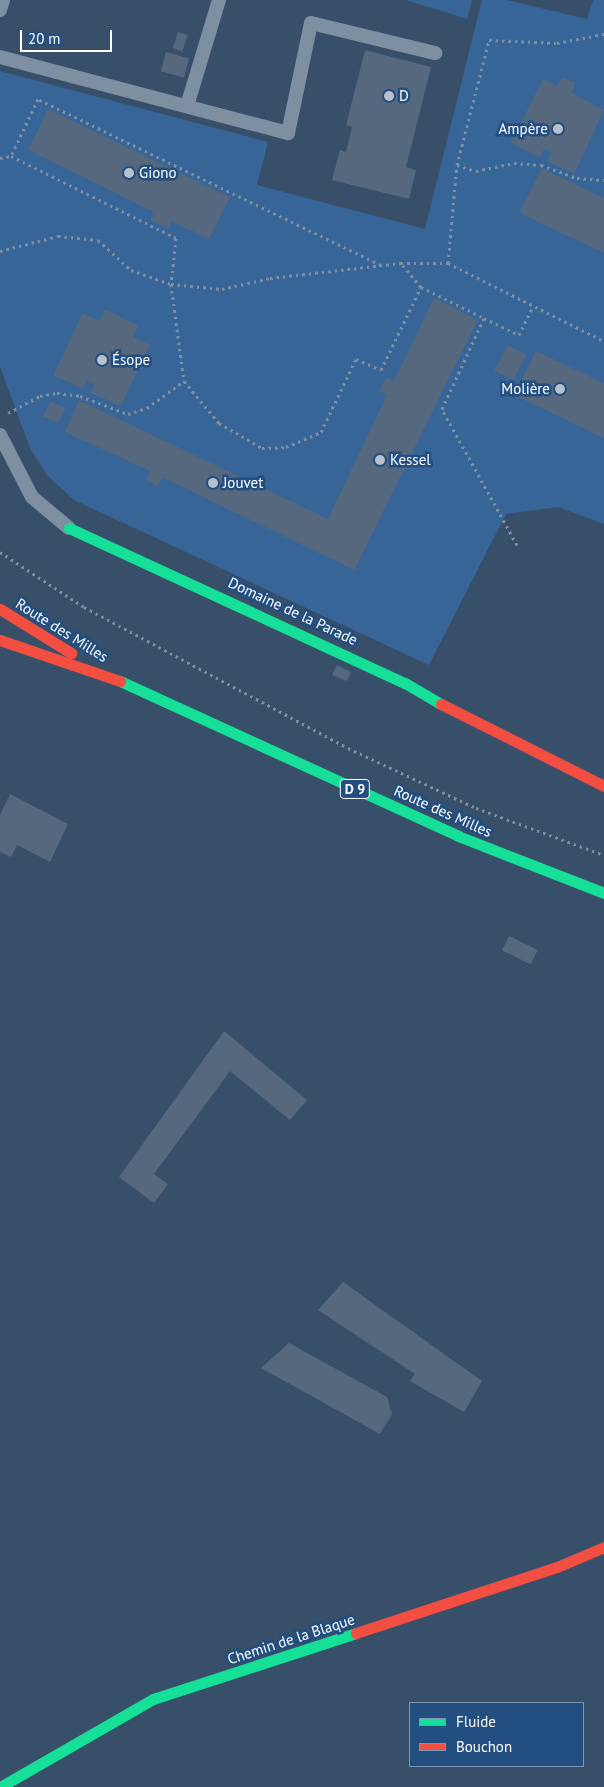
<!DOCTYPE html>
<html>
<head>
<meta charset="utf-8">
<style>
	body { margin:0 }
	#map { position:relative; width:604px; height:1787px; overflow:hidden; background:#384f6a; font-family:"PT Sans",sans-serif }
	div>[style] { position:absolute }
	.green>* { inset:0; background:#376597 }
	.building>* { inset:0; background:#55687d; transform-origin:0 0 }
	.path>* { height:3px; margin-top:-1.5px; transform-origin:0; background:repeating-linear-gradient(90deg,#7e8fa1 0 2.5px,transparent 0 6.5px) }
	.lane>* { height:14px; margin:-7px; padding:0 7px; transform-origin:7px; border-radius:7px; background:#7e8fa1 }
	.fast>* { height:11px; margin:-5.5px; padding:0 5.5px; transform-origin:5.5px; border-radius:5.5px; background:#16e098 }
	.jam>* { height:11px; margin:-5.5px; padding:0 5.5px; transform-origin:5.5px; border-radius:5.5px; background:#f24e42 }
	.dots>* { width:14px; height:14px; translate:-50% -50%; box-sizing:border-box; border:2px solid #224e80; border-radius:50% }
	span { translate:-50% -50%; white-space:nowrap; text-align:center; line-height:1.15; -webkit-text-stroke:5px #224e80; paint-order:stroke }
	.shield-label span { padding:1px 4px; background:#224e80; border:1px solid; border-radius:4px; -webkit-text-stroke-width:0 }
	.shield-label { font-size:14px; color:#fff; font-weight:700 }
	.poi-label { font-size:15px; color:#fff }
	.left { translate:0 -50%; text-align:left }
	.right { translate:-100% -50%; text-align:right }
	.street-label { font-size:15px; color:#fff }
	.legend { position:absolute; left:409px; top:1702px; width:175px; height:65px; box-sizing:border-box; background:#224e80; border:1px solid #7a95b3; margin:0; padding:6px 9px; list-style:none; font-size:15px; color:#fff }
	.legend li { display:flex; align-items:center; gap:10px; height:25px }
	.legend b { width:25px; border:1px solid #7a95b3 }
	.scale { position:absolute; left:20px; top:30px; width:92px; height:22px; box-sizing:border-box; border:2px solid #fff; border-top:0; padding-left:6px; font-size:15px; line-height:18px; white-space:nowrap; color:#fff; -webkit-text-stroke:4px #224e80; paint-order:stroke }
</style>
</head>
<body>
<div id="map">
	<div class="green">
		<i style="clip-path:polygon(406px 0,472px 0,467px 19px)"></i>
		<i style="clip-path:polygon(482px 0,507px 0,587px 19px,593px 0,604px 0,604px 524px,558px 507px,506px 514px,429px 665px,74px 500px,47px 475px,30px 448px,0 367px,0 71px,268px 142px,257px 185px,425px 229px)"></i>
	</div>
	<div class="building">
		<i style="left:178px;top:32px;width:10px;height:17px;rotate:17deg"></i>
		<i style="clip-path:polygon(365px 50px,431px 67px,406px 167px,416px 170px,409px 199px,332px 180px,340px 150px,346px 152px,352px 127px,346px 125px)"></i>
		<i style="left:166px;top:52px;width:24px;height:20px;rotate:15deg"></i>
		<i style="clip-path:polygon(562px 77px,576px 83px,571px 93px,604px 110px,574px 174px,547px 161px,552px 153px,544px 149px,540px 158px,511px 143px,543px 79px,557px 86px)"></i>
		<i style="clip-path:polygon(48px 109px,230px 197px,209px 239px,172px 221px,168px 229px,150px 220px,154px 212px,28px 150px)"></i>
		<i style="clip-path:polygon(542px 168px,604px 198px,604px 253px,519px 213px)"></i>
		<i style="clip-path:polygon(434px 298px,478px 320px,354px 570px,162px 477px,158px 486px,146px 480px,150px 471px,65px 432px,79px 400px,328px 519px,387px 395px,379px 391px,386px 377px,394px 381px)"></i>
		<i style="clip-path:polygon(105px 309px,138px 326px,133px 337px,150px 345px,121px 406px,91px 393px,94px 385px,87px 381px,83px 389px,53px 375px,83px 313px,100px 321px)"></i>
		<i style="left:508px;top:345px;width:21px;height:29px;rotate:28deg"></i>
		<i style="clip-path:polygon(536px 351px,604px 383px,604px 438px,514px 395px)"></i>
		<i style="left:50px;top:401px;width:17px;height:17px;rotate:25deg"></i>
		<i style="clip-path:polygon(337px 665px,351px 672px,347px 681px,332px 675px)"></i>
		<i style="clip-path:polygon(10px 794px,68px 824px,50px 862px,17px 845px,11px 857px,0 852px,0 815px)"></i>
		<i style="left:509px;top:936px;width:32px;height:16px;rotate:26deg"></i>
		<i style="clip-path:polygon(224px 1031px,307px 1100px,290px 1120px,230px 1071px,154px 1174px,168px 1184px,154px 1203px,119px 1177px)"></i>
		<i style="clip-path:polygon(343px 1282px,482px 1381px,464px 1412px,410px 1381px,415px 1374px,318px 1310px)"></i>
		<i style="clip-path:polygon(289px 1343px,387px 1397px,392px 1414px,380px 1434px,261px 1368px)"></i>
	</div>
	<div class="path">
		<i style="left:0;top:158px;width:11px;rotate:-10deg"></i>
		<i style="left:457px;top:165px;width:20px;rotate:18deg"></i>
		<i style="left:476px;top:171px;width:39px;rotate:-12deg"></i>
		<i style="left:514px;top:163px;width:27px;rotate:4deg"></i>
		<i style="left:541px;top:165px;width:38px;rotate:20deg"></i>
		<i style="left:577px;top:178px;width:27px;rotate:4deg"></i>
		<i style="left:0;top:251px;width:60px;rotate:-14.5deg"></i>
		<i style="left:58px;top:236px;width:40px;rotate:5.7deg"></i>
		<i style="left:98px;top:240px;width:45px;rotate:42.3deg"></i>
		<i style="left:131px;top:270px;width:42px;rotate:19.3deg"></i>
		<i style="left:171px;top:284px;width:51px;rotate:5.6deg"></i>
		<i style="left:222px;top:289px;width:49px;rotate:-12.9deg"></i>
		<i style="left:270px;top:278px;width:132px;rotate:-6.5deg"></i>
		<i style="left:401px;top:263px;width:47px"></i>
		<i style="left:448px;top:263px;width:174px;rotate:26.6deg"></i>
		<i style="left:448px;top:263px;width:98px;rotate:-84.8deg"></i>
		<i style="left:457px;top:165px;width:129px;rotate:-75.6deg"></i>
		<i style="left:489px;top:40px;width:68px;rotate:2.5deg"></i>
		<i style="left:557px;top:43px;width:48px;rotate:-10.8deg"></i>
		<i style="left:381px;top:265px;width:381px;rotate:-154.2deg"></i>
		<i style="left:38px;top:99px;width:63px;rotate:115.3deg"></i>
		<i style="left:11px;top:156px;width:184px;rotate:26.4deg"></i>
		<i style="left:176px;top:238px;width:46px;rotate:96.2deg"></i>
		<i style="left:171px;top:284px;width:98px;rotate:82.4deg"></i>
		<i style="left:184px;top:381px;width:55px;rotate:50.2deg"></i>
		<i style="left:219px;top:423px;width:50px;rotate:30.2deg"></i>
		<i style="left:262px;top:448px;width:24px;rotate:-2deg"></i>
		<i style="left:286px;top:447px;width:38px;rotate:-23deg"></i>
		<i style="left:321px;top:432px;width:81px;rotate:-64.4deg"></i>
		<i style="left:356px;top:359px;width:27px;rotate:24deg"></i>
		<i style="left:381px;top:370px;width:92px;rotate:-64.3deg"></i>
		<i style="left:421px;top:287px;width:31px;rotate:-130deg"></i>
		<i style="left:421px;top:287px;width:70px;rotate:26.2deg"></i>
		<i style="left:8px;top:413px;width:36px;rotate:-28deg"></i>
		<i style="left:40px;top:396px;width:17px;rotate:-10deg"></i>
		<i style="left:57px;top:393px;width:23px;rotate:7deg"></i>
		<i style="left:80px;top:396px;width:51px;rotate:20.6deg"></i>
		<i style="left:128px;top:414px;width:20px;rotate:-18deg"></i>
		<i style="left:147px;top:408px;width:46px;rotate:-36.1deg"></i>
		<i style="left:517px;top:545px;width:155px;rotate:-118.9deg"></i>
		<i style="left:442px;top:409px;width:100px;rotate:-65.2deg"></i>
		<i style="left:484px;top:318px;width:39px;rotate:26deg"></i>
		<i style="left:519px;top:335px;width:32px;rotate:-64deg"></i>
		<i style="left:0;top:552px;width:100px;rotate:33.2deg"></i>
		<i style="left:84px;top:607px;width:299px;rotate:28.1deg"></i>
		<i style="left:348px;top:748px;width:141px;rotate:25.1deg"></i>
		<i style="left:476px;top:808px;width:136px;rotate:20.2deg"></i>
	</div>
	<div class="lane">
		<i style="left:0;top:10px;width:10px;rotate:-73deg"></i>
		<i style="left:0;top:57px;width:298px;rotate:14.8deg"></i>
		<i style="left:288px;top:133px;width:112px;rotate:-78.2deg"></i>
		<i style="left:311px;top:23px;width:128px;rotate:13.6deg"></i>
		<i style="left:187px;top:106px;width:111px;rotate:-73.2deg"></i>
		<i style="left:0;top:435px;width:70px;rotate:62.7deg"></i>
		<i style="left:32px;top:497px;width:48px;rotate:40deg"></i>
	</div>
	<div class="fast">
		<i style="left:69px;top:528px;width:370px;rotate:24.8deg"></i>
		<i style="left:405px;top:683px;width:42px;rotate:30.3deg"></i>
		<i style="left:120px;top:681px;width:372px;rotate:24.6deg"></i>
		<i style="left:458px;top:836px;width:157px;rotate:21.3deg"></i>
		<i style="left:0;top:1787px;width:177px;rotate:-29.9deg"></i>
		<i style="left:153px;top:1699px;width:213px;rotate:-18deg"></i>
	</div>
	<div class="jam">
		<i style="left:0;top:609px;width:84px;rotate:31.8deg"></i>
		<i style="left:0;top:640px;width:127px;rotate:18.9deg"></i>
		<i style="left:441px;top:704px;width:182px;rotate:26.7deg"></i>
		<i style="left:356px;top:1633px;width:212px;rotate:-18.2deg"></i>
		<i style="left:557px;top:1567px;width:51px;rotate:-23.1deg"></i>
	</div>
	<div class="dots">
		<i style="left:389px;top:96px;background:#b9c1cb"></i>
		<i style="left:558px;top:129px;background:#b9c1cb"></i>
		<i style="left:129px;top:173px;background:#b9c1cb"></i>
		<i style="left:102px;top:360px;background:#b9c1cb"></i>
		<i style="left:560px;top:389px;background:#b9c1cb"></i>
		<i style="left:380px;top:460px;background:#b9c1cb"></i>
		<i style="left:213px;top:483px;background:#b9c1cb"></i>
	</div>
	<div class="shield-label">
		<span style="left:355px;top:789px">D 9</span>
	</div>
	<div class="poi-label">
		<span class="left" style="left:399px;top:96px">D</span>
		<span class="right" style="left:548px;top:129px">Ampère</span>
		<span class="left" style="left:139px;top:173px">Giono</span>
		<span class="left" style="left:112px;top:360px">Ésope</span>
		<span class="right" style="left:550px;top:389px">Molière</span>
		<span class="left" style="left:390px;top:460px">Kessel</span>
		<span class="left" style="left:223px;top:483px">Jouvet</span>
	</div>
	<div class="street-label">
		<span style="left:293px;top:611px;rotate:25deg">Domaine de la Parade</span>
		<span style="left:62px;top:630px;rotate:32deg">Route des Milles</span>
		<span style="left:443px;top:811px;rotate:24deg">Route des Milles</span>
		<span style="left:291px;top:1639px;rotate:-18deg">Chemin de la Blaque</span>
	</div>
	<ul class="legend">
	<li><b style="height:6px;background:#16e098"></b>Fluide</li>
	<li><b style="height:6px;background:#f24e42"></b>Bouchon</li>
	</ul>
	<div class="scale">20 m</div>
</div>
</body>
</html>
